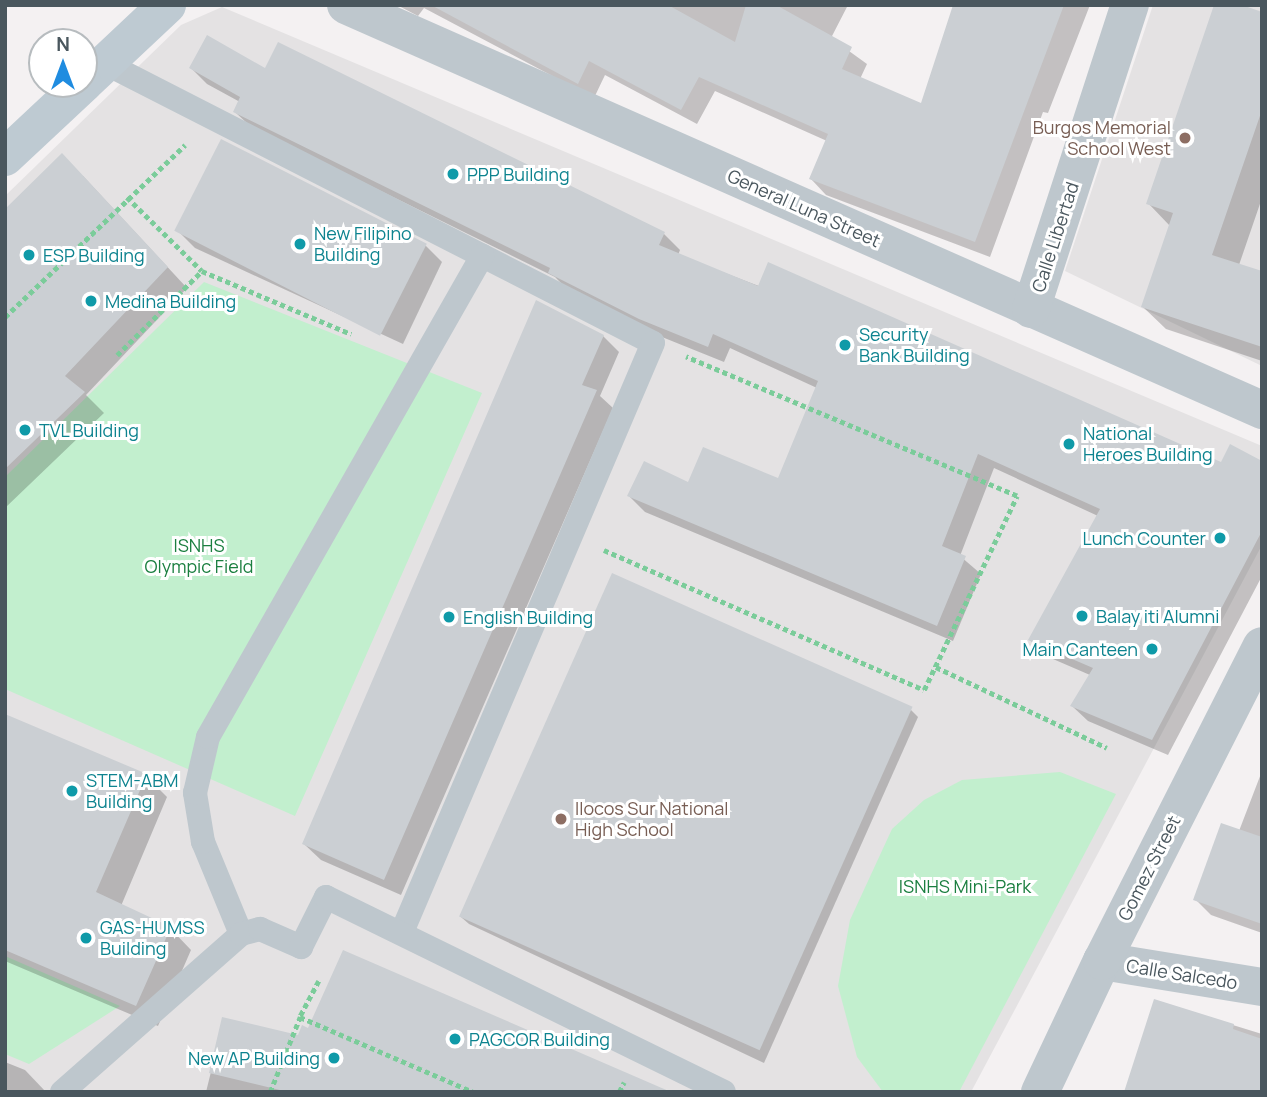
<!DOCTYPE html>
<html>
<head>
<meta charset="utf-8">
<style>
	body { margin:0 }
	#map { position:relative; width:1267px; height:1097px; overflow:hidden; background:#f4f1f2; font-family:Manrope,sans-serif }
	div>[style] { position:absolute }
	.education>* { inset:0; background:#e4e2e3 }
	.green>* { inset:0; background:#c2efce }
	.shadow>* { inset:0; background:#0003 }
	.building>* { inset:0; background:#cbcfd3; transform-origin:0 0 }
	.path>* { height:4.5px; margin-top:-2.25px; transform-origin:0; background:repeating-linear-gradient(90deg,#7bcc9a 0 5px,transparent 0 8.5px) }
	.lane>* { height:24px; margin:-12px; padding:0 12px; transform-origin:12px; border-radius:12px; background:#bec7cd }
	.street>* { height:38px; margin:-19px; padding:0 19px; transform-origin:19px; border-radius:19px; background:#bec7cd }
	.secondary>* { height:38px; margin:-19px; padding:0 19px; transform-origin:19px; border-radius:19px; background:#becad2 }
	.dots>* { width:19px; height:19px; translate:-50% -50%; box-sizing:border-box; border:4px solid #fff; border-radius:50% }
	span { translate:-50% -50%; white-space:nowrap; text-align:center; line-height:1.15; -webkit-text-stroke:6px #fff; paint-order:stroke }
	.education-label { font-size:18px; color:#785e54 }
	.right { translate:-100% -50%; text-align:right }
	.left { translate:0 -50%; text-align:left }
	.culture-label { font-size:18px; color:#0d838f }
	.street-label { font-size:18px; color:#4a575e }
	.park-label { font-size:18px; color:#1b7f40 }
	.frame { position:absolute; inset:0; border:7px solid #4a575e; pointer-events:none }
	.north { position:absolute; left:28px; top:28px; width:70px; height:70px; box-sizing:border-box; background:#fff; border:2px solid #b7bcbf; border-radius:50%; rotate:0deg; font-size:19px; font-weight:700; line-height:28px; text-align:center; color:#4a575e }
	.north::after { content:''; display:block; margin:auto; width:24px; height:32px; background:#1f8ce0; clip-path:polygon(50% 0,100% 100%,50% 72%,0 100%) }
</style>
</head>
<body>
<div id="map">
	<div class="education">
		<i style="clip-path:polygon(1153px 5px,1262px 5px,1262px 366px,1065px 271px)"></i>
		<i style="clip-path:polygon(222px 7px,1262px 446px,1262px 545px,971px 1092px,5px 1092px,5px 196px,181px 25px)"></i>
	</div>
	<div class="green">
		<i style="clip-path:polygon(204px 282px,482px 393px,295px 816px,5px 689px,5px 477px)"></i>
		<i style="clip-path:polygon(1060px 772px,1116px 794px,959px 1092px,883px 1092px,857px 1057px,838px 986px,850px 920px,892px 829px,924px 800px,962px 780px)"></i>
		<i style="clip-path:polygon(5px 956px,120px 1006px,29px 1064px,5px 1054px)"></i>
	</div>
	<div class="shadow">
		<i style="clip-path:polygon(397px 5px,848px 5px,831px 38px,867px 64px,860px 79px,922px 105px,954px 8px,951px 5px,1090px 5px,1048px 113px,1043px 112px,990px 257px,826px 195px,811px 179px,827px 141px,715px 91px,697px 124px,605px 75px,594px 98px,424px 8px,418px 16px)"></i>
		<i style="clip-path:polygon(1262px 14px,1262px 198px,1239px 265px,1262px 273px,1262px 361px,1166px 329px,1143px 307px,1170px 226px,1148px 203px)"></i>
		<i style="clip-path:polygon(279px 44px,664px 234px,680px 250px,678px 255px,1222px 464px,1262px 463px,1262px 576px,1168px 755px,1088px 721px,1072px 706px,1090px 675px,1046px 656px,1030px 640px,1098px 516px,994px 468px,960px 556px,981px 574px,953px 641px,645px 512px,629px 496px,689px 484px,779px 481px,817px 388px,730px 348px,724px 362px,657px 335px,566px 288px,555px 277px,251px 127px,235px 112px,240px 102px,207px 84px,191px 68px,266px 71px)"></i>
		<i style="clip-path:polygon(222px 141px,426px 246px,442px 262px,403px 344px,195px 248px,179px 232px)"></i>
		<i style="clip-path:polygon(83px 176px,187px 288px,86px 395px,104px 413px,5px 508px,5px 212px)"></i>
		<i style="clip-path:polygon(603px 336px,619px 352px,600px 396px,613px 408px,401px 895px,321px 860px,304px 844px)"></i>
		<i style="clip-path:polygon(911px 710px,918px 717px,764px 1063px,469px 924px,461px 917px)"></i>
		<i style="clip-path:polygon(5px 716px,146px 776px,167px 797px,121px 906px,170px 928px,191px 950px,158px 1026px,5px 961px)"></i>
		<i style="clip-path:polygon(1262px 771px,1262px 933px,1211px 915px,1195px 899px,1239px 831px)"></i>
		<i style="clip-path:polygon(1155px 1001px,1262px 1034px,1262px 1092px)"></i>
		<i style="clip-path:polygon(224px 1019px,299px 1037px,662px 1092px,206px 1092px)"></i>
		<i style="clip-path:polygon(5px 1062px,25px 1070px,46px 1092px,5px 1092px)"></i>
	</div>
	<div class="building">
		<i style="clip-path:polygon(431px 5px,668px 5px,735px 42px,746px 5px,776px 5px,852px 47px,842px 69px,921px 103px,953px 5px,1064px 5px,975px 242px,809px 179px,828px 134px,699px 77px,681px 110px,589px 61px,578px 84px)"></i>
		<i style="clip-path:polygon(1214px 5px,1242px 5px,1262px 12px,1262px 110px,1212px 255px,1262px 271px,1262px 347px,1141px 307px,1173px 213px,1146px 204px)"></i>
		<i style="clip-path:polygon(207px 35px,265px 68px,278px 42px,665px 232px,659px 245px,758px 286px,768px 262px,1221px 462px,1230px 444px,1262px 461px,1262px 531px,1152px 740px,1070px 706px,1093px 668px,1028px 640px,1100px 509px,978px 454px,942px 546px,966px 556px,937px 626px,627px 496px,644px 461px,688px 482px,703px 447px,778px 478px,818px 381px,713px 334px,708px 347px,639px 319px,548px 273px,550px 268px,233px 112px,240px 97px,189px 68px)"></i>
		<i style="left:221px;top:139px;width:231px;height:103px;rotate:27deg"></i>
		<i style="clip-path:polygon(62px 153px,168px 267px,65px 376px,85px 392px,5px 469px,5px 209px)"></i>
		<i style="clip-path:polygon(536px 300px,604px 335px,582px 385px,597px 390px,384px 880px,302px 844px)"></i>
		<i style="left:612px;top:573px;width:329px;height:376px;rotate:24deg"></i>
		<i style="clip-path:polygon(5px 714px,147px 774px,96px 892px,171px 927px,136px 1006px,5px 950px)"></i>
		<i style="clip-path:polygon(1221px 823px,1262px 837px,1262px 924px,1193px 900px)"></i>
		<i style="clip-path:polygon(343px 950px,671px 1092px,288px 1092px,209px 1073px,222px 1017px,298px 1035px,302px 1025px,308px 1028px)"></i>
		<i style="clip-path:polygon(1154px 999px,1234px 1024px,1233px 1029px,1262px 1039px,1262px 1092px,1124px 1092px)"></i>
	</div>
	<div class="path">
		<i style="left:127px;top:197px;width:105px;rotate:44.6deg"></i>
		<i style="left:5px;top:317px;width:249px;rotate:-43.7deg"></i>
		<i style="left:117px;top:355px;width:120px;rotate:-44.7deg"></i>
		<i style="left:202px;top:271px;width:162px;rotate:22.9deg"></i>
		<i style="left:604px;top:550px;width:349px;rotate:23.6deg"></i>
		<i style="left:924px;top:690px;width:215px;rotate:-64.4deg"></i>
		<i style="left:1017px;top:496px;width:359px;rotate:-157.2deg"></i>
		<i style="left:936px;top:667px;width:189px;rotate:25.3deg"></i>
		<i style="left:319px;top:981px;width:41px;rotate:117.8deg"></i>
		<i style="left:300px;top:1017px;width:189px;rotate:23.4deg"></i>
		<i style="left:270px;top:1092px;width:81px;rotate:-68.2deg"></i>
		<i style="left:619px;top:1092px;width:11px;rotate:-63deg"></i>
	</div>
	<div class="lane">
		<i style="left:105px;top:63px;width:615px;rotate:27.06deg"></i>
		<i style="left:653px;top:343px;width:640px;rotate:113.08deg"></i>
		<i style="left:241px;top:934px;width:100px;rotate:-112.4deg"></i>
		<i style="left:203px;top:842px;width:50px;rotate:-99.3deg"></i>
		<i style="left:195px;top:793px;width:57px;rotate:-76.9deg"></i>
		<i style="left:208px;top:737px;width:554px;rotate:-60.33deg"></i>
		<i style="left:62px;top:1092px;width:239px;rotate:-41.4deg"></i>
		<i style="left:241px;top:934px;width:20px;rotate:-15deg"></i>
		<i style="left:260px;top:929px;width:45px;rotate:23.7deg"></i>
		<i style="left:301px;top:947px;width:56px;rotate:-63.4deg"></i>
		<i style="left:326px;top:897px;width:443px;rotate:26.1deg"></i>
	</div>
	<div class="street">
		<i style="left:346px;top:5px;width:1002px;rotate:23.85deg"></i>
		<i style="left:1031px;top:309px;width:320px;rotate:-72deg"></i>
		<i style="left:1102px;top:961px;width:162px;rotate:9.2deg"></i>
		<i style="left:1040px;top:1092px;width:145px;rotate:-64.7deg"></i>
		<i style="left:1102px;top:961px;width:353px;rotate:-63.1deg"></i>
	</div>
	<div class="secondary">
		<i style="left:84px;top:83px;width:114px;rotate:-43.2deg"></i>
		<i style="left:5px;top:157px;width:107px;rotate:-43.1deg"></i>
	</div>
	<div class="dots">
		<i style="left:1185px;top:138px;background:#8d6e63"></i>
		<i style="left:453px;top:174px;background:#0f9aa8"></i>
		<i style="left:300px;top:244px;background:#0f9aa8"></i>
		<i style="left:29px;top:255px;background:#0f9aa8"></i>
		<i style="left:91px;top:301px;background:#0f9aa8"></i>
		<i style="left:845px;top:345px;background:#0f9aa8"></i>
		<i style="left:25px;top:430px;background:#0f9aa8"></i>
		<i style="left:1069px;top:444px;background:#0f9aa8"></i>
		<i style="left:1220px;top:538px;background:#0f9aa8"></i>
		<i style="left:1082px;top:616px;background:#0f9aa8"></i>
		<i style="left:449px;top:617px;background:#0f9aa8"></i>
		<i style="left:1152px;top:649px;background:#0f9aa8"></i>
		<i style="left:72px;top:791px;background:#0f9aa8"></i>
		<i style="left:561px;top:819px;background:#8d6e63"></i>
		<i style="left:86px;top:938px;background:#0f9aa8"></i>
		<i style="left:455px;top:1039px;background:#0f9aa8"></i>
		<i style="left:334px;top:1058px;background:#0f9aa8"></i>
	</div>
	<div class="education-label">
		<span class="right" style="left:1171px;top:138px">Burgos Memorial<br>School West</span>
		<span class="left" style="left:575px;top:819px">Ilocos Sur National<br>High School</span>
	</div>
	<div class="culture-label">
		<span class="left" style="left:467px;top:174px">PPP Building</span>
		<span class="left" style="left:314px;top:244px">New Filipino<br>Building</span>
		<span class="left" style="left:43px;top:255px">ESP Building</span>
		<span class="left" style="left:105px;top:301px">Medina Building</span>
		<span class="left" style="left:859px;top:345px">Security<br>Bank Building</span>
		<span class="left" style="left:39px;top:430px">TVL Building</span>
		<span class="left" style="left:1083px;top:444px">National<br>Heroes Building</span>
		<span class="right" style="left:1206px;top:538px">Lunch Counter</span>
		<span class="left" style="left:1096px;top:616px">Balay iti Alumni</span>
		<span class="left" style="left:463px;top:617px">English Building</span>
		<span class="right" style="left:1138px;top:649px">Main Canteen</span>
		<span class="left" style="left:86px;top:791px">STEM-ABM<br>Building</span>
		<span class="left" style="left:100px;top:938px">GAS-HUMSS<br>Building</span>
		<span class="left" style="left:469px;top:1039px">PAGCOR Building</span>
		<span class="right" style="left:320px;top:1058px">New AP Building</span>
	</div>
	<div class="street-label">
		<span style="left:804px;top:208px;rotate:24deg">General Luna Street</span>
		<span style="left:1055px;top:237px;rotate:-72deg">Calle Libertad</span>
		<span style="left:1149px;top:868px;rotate:-63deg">Gomez Street</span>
		<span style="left:1182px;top:974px;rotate:9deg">Calle Salcedo</span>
	</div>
	<div class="park-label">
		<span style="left:199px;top:556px">ISNHS<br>Olympic Field</span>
		<span style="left:965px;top:886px">ISNHS Mini-Park</span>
	</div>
	<div class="frame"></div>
	<div class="north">N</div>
</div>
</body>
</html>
